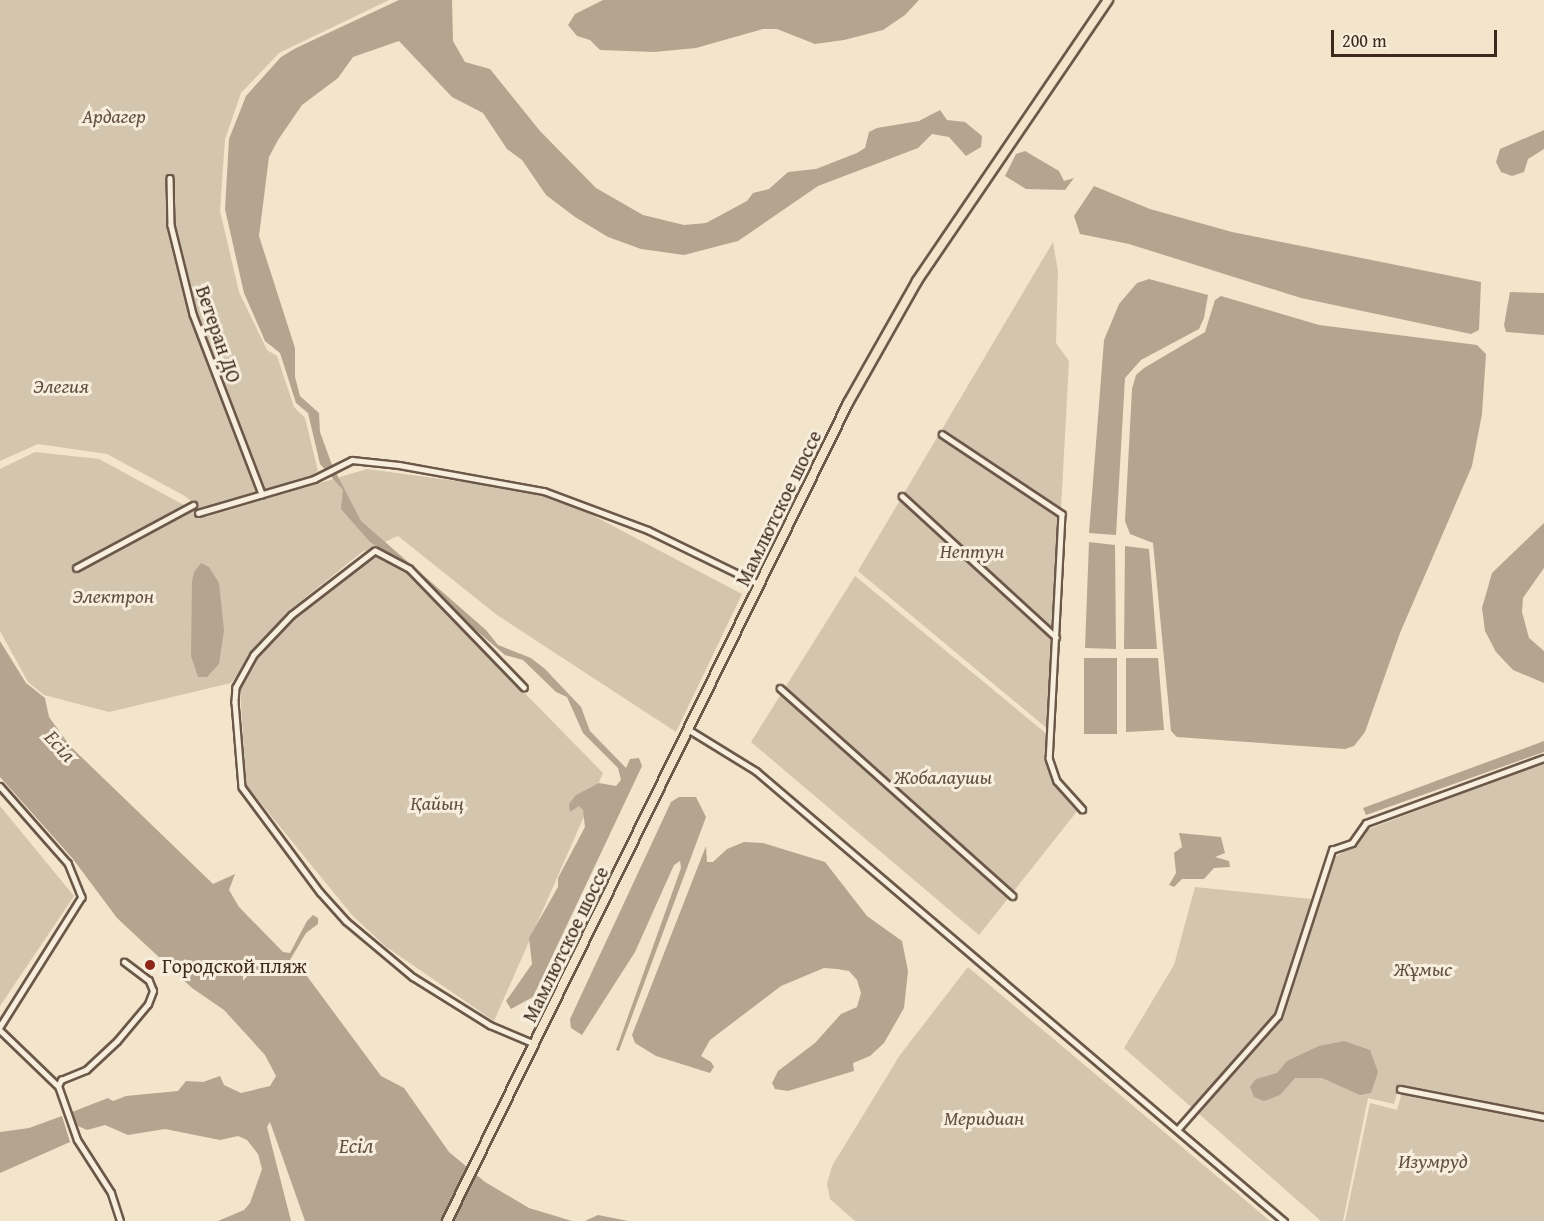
<!DOCTYPE html>
<html>
<head>
<meta charset="utf-8">
<style>
	body { margin:0 }
	#map { position:relative; width:1544px; height:1221px; overflow:hidden; background:#f2e5cb; font-family:"Gentium Book Plus",serif }
	div>[style] { position:absolute }
	.green>* { inset:0; background:#d3c5ae }
	.water>* { inset:0; background:#b5a590; transform-origin:0 0 }
	.roads { filter:drop-shadow(2px 0 #6b5849) drop-shadow(-2px 0 #6b5849) drop-shadow(0 2px #6b5849) drop-shadow(0 -2px #6b5849) }
	.minor>* { height:4.5px; margin:-2.25px; padding:0 2.25px; transform-origin:2.25px; border-radius:2.25px; background:#f7eedd }
	.trunk>* { height:8px; margin:-4px; padding:0 4px; transform-origin:4px; border-radius:4px; background:#f2e5cb }
	.dots>* { width:16px; height:16px; translate:-50% -50%; box-sizing:border-box; border:3px solid #f7eedd; border-radius:50% }
	span { translate:-50% -50%; white-space:nowrap; text-align:center; line-height:1.15; -webkit-text-stroke:6px #f7eedd; paint-order:stroke }
	.park-label { font-size:20px; color:#635042; font-style:italic }
	.street-label { font-size:20px; color:#3e291e }
	.poi-label { font-size:20px; color:#3e291e }
	.left { translate:0 -50%; text-align:left }
	.water-label { font-size:21px; color:#624e40; font-style:italic }
	.scale { position:absolute; left:1331px; top:30px; width:166px; height:27px; box-sizing:border-box; border:3px solid #3e291e; border-top:0; padding-left:8px; font-size:18px; line-height:21px; white-space:nowrap; color:#3e291e; -webkit-text-stroke:4px #f7eedd; paint-order:stroke }
</style>
</head>
<body>
<div id="map">
	<div class="green">
		<i style="clip-path:polygon(0 0,389px 0,279px 53px,241px 93px,225px 139px,220px 211px,239px 292px,267px 350px,277px 356px,294px 407px,305px 418px,318px 471px,312px 475px,200px 509px,185px 496px,107px 454px,38px 444px,0 461px)"></i>
		<i style="clip-path:polygon(1053px 242px,1058px 272px,1056px 343px,1069px 361px,1049px 730px,858px 571px)"></i>
		<i style="clip-path:polygon(35px 452px,99px 459px,206px 517px,367px 469px,552px 494px,742px 594px,676px 732px,497px 615px,398px 536px,362px 552px,286px 613px,231px 683px,109px 712px,44px 695px,28px 682px,0 631px,0 469px)"></i>
		<i style="clip-path:polygon(375px 556px,406px 572px,603px 773px,494px 1021px,385px 946px,352px 915px,246px 785px,240px 689px,260px 654px,294px 619px)"></i>
		<i style="clip-path:polygon(855px 576px,1048px 735px,1052px 777px,1078px 810px,979px 935px,751px 742px)"></i>
		<i style="clip-path:polygon(1544px 762px,1544px 1118px,1399px 1087px,1394px 1104px,1368px 1098px,1343px 1221px,1321px 1221px,1124px 1048px,1174px 965px,1195px 887px,1321px 900px,1331px 860px,1357px 843px,1364px 831px)"></i>
		<i style="clip-path:polygon(0 806px,74px 896px,0 1006px)"></i>
		<i style="clip-path:polygon(968px 967px,1270px 1221px,855px 1221px,830px 1199px,827px 1184px,832px 1166px,900px 1055px)"></i>
		<i style="clip-path:polygon(1402px 1092px,1544px 1121px,1544px 1221px,1345px 1221px,1370px 1103px,1397px 1110px)"></i>
	</div>
	<div class="water">
		<i style="clip-path:polygon(399px 0,452px 0,453px 41px,465px 62px,490px 69px,540px 131px,596px 188px,643px 215px,684px 225px,706px 223px,747px 201px,753px 193px,769px 189px,788px 172px,816px 169px,857px 153px,865px 148px,869px 132px,877px 128px,919px 121px,940px 110px,947px 120px,965px 122px,982px 136px,981px 147px,966px 156px,949px 137px,932px 134px,918px 148px,818px 186px,738px 241px,684px 255px,641px 249px,608px 237px,575px 217px,546px 195px,522px 160px,507px 149px,483px 113px,452px 97px,399px 41px,353px 57px,338px 78px,302px 105px,278px 140px,269px 157px,259px 236px,295px 348px,295px 377px,300px 396px,319px 413px,320px 432px,332px 465px,361px 521px,486px 630px,498px 645px,531px 658px,545px 669px,581px 707px,590px 731px,626px 768px,630px 759px,639px 758px,642px 766px,533px 997px,511px 1009px,506px 1001px,532px 964px,529px 938px,558px 887px,558px 878px,585px 827px,583px 810px,579px 806px,570px 812px,569px 804px,576px 795px,599px 783px,616px 786px,621px 780px,618px 768px,583px 733px,567px 697px,556px 692px,523px 660px,505px 655px,470px 625px,458px 620px,416px 572px,370px 542px,341px 509px,343px 490px,320px 464px,308px 413px,296px 403px,280px 353px,265px 341px,244px 293px,225px 209px,229px 139px,246px 96px,281px 57px,296px 48px)"></i>
		<i style="clip-path:polygon(603px 0,919px 0,905px 15px,883px 30px,844px 40px,815px 44px,777px 29px,763px 29px,696px 48px,654px 52px,600px 50px,590px 40px,577px 36px,568px 25px,575px 14px)"></i>
		<i style="clip-path:polygon(1544px 130px,1544px 149px,1528px 159px,1524px 172px,1512px 176px,1501px 172px,1496px 162px,1500px 149px)"></i>
		<i style="clip-path:polygon(1025px 151px,1059px 171px,1064px 181px,1074px 178px,1065px 190px,1026px 189px,1005px 176px,1016px 154px)"></i>
		<i style="clip-path:polygon(1094px 186px,1150px 209px,1232px 232px,1481px 282px,1479px 330px,1471px 334px,1301px 298px,1129px 244px,1080px 234px,1074px 216px)"></i>
		<i style="clip-path:polygon(1149px 279px,1208px 295px,1204px 318px,1199px 329px,1141px 360px,1125px 378px,1116px 535px,1089px 533px,1104px 340px,1119px 304px,1137px 283px)"></i>
		<i style="clip-path:polygon(1510px 292px,1544px 293px,1544px 335px,1506px 332px,1504px 325px)"></i>
		<i style="clip-path:polygon(1221px 296px,1319px 325px,1477px 345px,1486px 354px,1482px 414px,1472px 466px,1400px 633px,1365px 732px,1354px 746px,1345px 749px,1177px 737px,1171px 731px,1153px 543px,1130px 534px,1125px 521px,1132px 389px,1136px 375px,1144px 368px,1205px 332px,1215px 300px)"></i>
		<i style="clip-path:polygon(1544px 523px,1544px 568px,1523px 598px,1522px 612px,1529px 638px,1544px 651px,1544px 683px,1513px 670px,1496px 652px,1485px 631px,1482px 608px,1492px 573px)"></i>
		<i style="clip-path:polygon(1089px 542px,1115px 545px,1116px 649px,1085px 648px)"></i>
		<i style="clip-path:polygon(1125px 546px,1149px 549px,1157px 649px,1124px 649px)"></i>
		<i style="clip-path:polygon(201px 563px,209px 567px,219px 583px,224px 630px,219px 664px,207px 677px,198px 677px,191px 656px,192px 582px,194px 572px)"></i>
		<i style="clip-path:polygon(0 641px,26px 683px,45px 698px,49px 717px,70px 746px,213px 884px,235px 874px,229px 890px,239px 907px,283px 952px,290px 953px,307px 921px,313px 915px,318px 918px,318px 924px,306px 933px,290px 960px,298px 964px,381px 1076px,404px 1088px,449px 1152px,485px 1182px,529px 1208px,572px 1221px,305px 1221px,270px 1122px,267px 1127px,291px 1221px,218px 1221px,244px 1210px,250px 1203px,262px 1169px,258px 1154px,247px 1140px,238px 1136px,220px 1140px,165px 1129px,128px 1135px,105px 1125px,87px 1130px,78px 1126px,72px 1112px,108px 1098px,113px 1101px,126px 1096px,178px 1091px,186px 1081px,203px 1082px,220px 1076px,224px 1085px,241px 1093px,270px 1086px,276px 1076px,265px 1055px,224px 1010px,192px 988px,117px 918px,73px 859px,0 777px)"></i>
		<i style="left:1084px;top:658px;width:33px;height:76px"></i>
		<i style="clip-path:polygon(1126px 658px,1158px 658px,1164px 730px,1126px 732px)"></i>
		<i style="clip-path:polygon(1544px 741px,1544px 752px,1366px 815px,1363px 808px)"></i>
		<i style="clip-path:polygon(679px 797px,696px 797px,706px 817px,619px 1051px,616px 1050px,681px 868px,680px 861px,674px 865px,635px 952px,582px 1035px,571px 1028px,570px 1019px,671px 802px)"></i>
		<i style="clip-path:polygon(1179px 833px,1221px 837px,1225px 853px,1215px 857px,1229px 861px,1230px 867px,1214px 868px,1204px 879px,1182px 879px,1174px 887px,1169px 885px,1176px 873px,1174px 853px,1182px 847px)"></i>
		<i style="clip-path:polygon(744px 842px,763px 843px,825px 862px,867px 916px,902px 941px,908px 971px,904px 1008px,884px 1043px,870px 1056px,853px 1063px,854px 1071px,788px 1091px,775px 1089px,772px 1083px,778px 1071px,815px 1043px,841px 1014px,857px 1007px,861px 993px,857px 980px,849px 971px,837px 969px,824px 968px,781px 986px,710px 1040px,701px 1056px,711px 1062px,714px 1067px,710px 1073px,656px 1056px,635px 1043px,632px 1035px,706px 846px,707px 862px,713px 862px,727px 849px)"></i>
		<i style="clip-path:polygon(1344px 1041px,1370px 1050px,1378px 1072px,1371px 1093px,1360px 1095px,1322px 1078px,1295px 1078px,1280px 1095px,1264px 1101px,1254px 1097px,1250px 1087px,1256px 1079px,1277px 1073px,1287px 1061px,1319px 1046px)"></i>
		<i style="clip-path:polygon(62px 1116px,70px 1142px,0 1173px,0 1132px,29px 1128px)"></i>
		<i style="clip-path:polygon(598px 1215px,628px 1221px,585px 1221px)"></i>
	</div>
	<div class="roads">
		<div class="minor">
			<i style="left:170px;top:178px;width:47px;rotate:88.8deg"></i>
			<i style="left:171px;top:225px;width:92px;rotate:76.1deg"></i>
			<i style="left:193px;top:314px;width:193px;rotate:69deg"></i>
			<i style="left:942px;top:434px;width:144px;rotate:33.7deg"></i>
			<i style="left:1062px;top:514px;width:244px;rotate:93deg"></i>
			<i style="left:1049px;top:758px;width:24px;rotate:71deg"></i>
			<i style="left:1057px;top:781px;width:38px;rotate:48deg"></i>
			<i style="left:902px;top:496px;width:209px;rotate:42.5deg"></i>
			<i style="left:198px;top:513px;width:121px;rotate:-16.3deg"></i>
			<i style="left:314px;top:479px;width:42px;rotate:-26.6deg"></i>
			<i style="left:352px;top:460px;width:47px;rotate:6.1deg"></i>
			<i style="left:399px;top:465px;width:147px;rotate:10.2deg"></i>
			<i style="left:544px;top:491px;width:111px;rotate:20.6deg"></i>
			<i style="left:648px;top:530px;width:123px;rotate:25.9deg"></i>
			<i style="left:76px;top:568px;width:133px;rotate:-28.3deg"></i>
			<i style="left:524px;top:688px;width:165px;rotate:-134deg"></i>
			<i style="left:409px;top:569px;width:38px;rotate:-152deg"></i>
			<i style="left:375px;top:551px;width:105px;rotate:142.4deg"></i>
			<i style="left:292px;top:615px;width:55px;rotate:133.5deg"></i>
			<i style="left:254px;top:655px;width:37px;rotate:119deg"></i>
			<i style="left:236px;top:687px;width:15px;rotate:94deg"></i>
			<i style="left:235px;top:702px;width:85px;rotate:85.3deg"></i>
			<i style="left:242px;top:787px;width:131px;rotate:53.4deg"></i>
			<i style="left:320px;top:892px;width:39px;rotate:48deg"></i>
			<i style="left:346px;top:921px;width:87px;rotate:39.9deg"></i>
			<i style="left:413px;top:977px;width:91px;rotate:31.9deg"></i>
			<i style="left:490px;top:1025px;width:49px;rotate:22.9deg"></i>
			<i style="left:780px;top:688px;width:312px;rotate:41.8deg"></i>
			<i style="left:688px;top:729px;width:80px;rotate:31.7deg"></i>
			<i style="left:756px;top:771px;width:694px;rotate:40.44deg"></i>
			<i style="left:0;top:786px;width:103px;rotate:48.6deg"></i>
			<i style="left:68px;top:863px;width:37px;rotate:68deg"></i>
			<i style="left:82px;top:897px;width:154px;rotate:122.2deg"></i>
			<i style="left:0;top:1030px;width:81px;rotate:44deg"></i>
			<i style="left:1400px;top:1089px;width:147px;rotate:11deg"></i>
			<i style="left:1177px;top:1130px;width:152px;rotate:-48.5deg"></i>
			<i style="left:1278px;top:1016px;width:175px;rotate:-72deg"></i>
			<i style="left:1332px;top:850px;width:21px;rotate:-19deg"></i>
			<i style="left:1352px;top:843px;width:24px;rotate:-55deg"></i>
			<i style="left:1366px;top:823px;width:189px;rotate:-20.1deg"></i>
			<i style="left:120px;top:1221px;width:29px;rotate:-108deg"></i>
			<i style="left:111px;top:1193px;width:63px;rotate:-122.7deg"></i>
			<i style="left:77px;top:1140px;width:57px;rotate:-109.4deg"></i>
			<i style="left:58px;top:1086px;width:7px;rotate:-63deg"></i>
			<i style="left:61px;top:1080px;width:27px;rotate:-22deg"></i>
			<i style="left:86px;top:1070px;width:42px;rotate:-43.1deg"></i>
			<i style="left:117px;top:1041px;width:48px;rotate:-50deg"></i>
			<i style="left:148px;top:1004px;width:14px;rotate:-69deg"></i>
			<i style="left:153px;top:991px;width:11px;rotate:-112deg"></i>
			<i style="left:149px;top:981px;width:31px;rotate:-143deg"></i>
		</div>
		<div class="trunk">
			<i style="left:447px;top:1221px;width:911px;rotate:-63.88deg"></i>
			<i style="left:848px;top:403px;width:140px;rotate:-60.5deg"></i>
			<i style="left:917px;top:281px;width:340px;rotate:-55.8deg"></i>
		</div>
	</div>
	<div class="dots">
		<i style="left:150px;top:965px;background:#8f2418"></i>
	</div>
	<div class="park-label">
		<span style="left:114px;top:115px">Ардагер</span>
		<span style="left:61px;top:385px">Элегия</span>
		<span style="left:972px;top:550px">Нептун</span>
		<span style="left:113px;top:595px">Электрон</span>
		<span style="left:943px;top:776px">Жобалаушы</span>
		<span style="left:437px;top:802px">Қайың</span>
		<span style="left:1423px;top:968px">Жұмыс</span>
		<span style="left:984px;top:1117px">Меридиан</span>
		<span style="left:1433px;top:1160px">Изумруд</span>
	</div>
	<div class="street-label">
		<span style="left:219px;top:334px;rotate:71deg">Ветеран ДО</span>
		<span style="left:778px;top:508px;rotate:-64deg">Мамлютское шоссе</span>
		<span style="left:565px;top:944px;rotate:-64deg">Мамлютское шоссе</span>
	</div>
	<div class="poi-label">
		<span class="left" style="left:162px;top:965px">Городской пляж</span>
	</div>
	<div class="water-label">
		<span style="left:60px;top:746px;rotate:47deg">Есіл</span>
		<span style="left:356px;top:1146px">Есіл</span>
	</div>
	<div class="scale">200 m</div>
</div>
</body>
</html>
